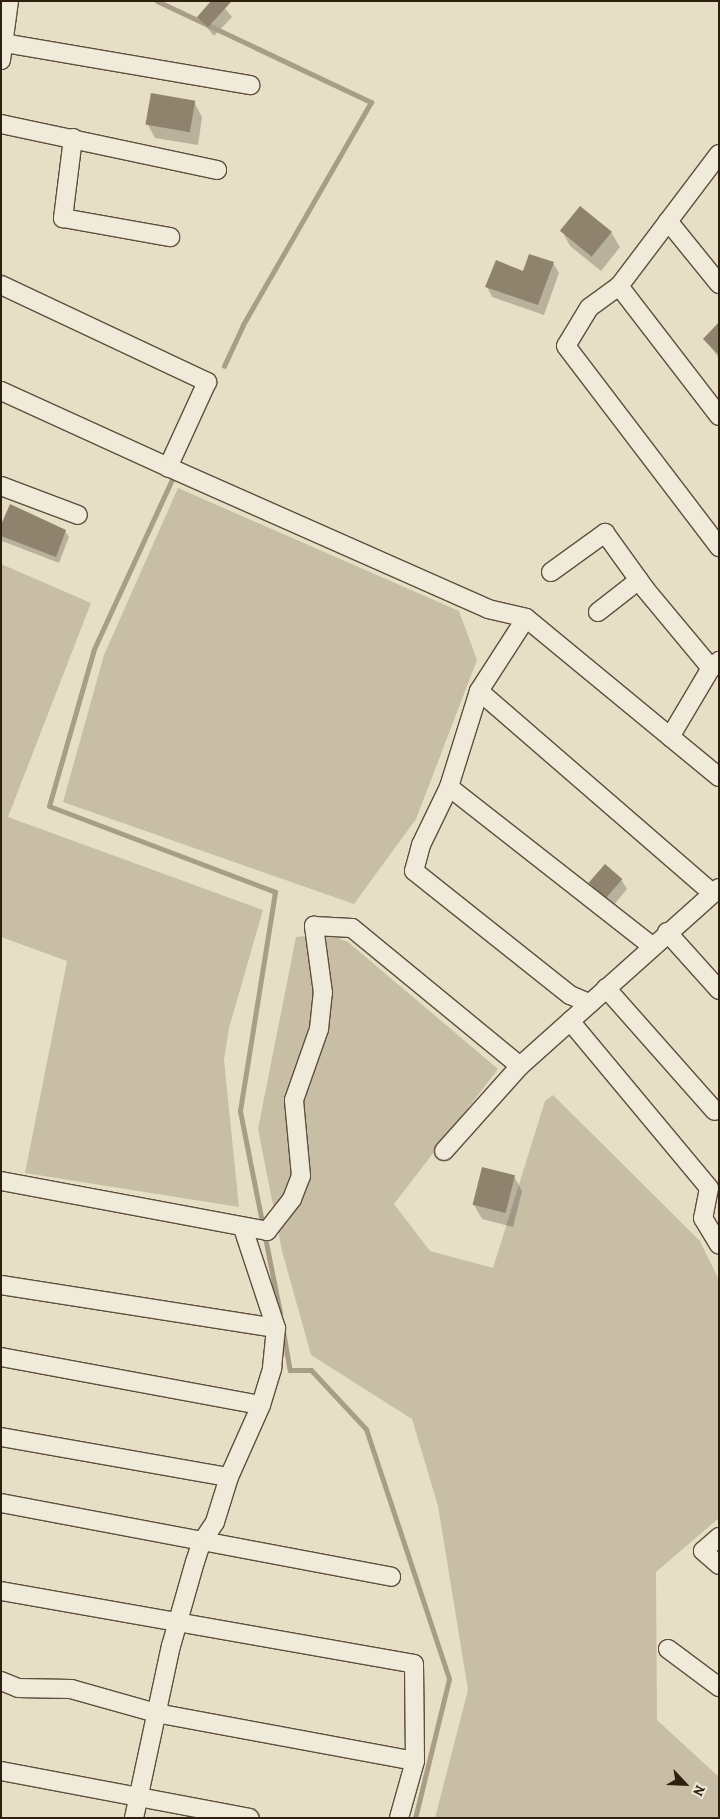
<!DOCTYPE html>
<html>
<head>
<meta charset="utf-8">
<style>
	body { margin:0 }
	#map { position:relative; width:720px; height:1819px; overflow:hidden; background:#e7dfc5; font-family:Alegreya,serif }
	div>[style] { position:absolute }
	.green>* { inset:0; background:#c8bea6 }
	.shadow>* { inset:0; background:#0003 }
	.stream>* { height:5px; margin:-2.5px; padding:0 2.5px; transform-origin:2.5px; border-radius:2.5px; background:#a89e87 }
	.building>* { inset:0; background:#8f836e; transform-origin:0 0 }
	.roads { filter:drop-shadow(1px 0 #5d4f3c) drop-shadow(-1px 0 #5d4f3c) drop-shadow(0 1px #5d4f3c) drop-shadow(0 -1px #5d4f3c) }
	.minor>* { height:18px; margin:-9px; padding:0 9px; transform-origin:9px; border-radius:9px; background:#efead9 }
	span { translate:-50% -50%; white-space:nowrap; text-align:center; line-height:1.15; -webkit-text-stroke:4px #efead9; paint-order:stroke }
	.frame { position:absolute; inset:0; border:2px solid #2f1f0f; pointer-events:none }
	.north { position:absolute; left:660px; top:1759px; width:50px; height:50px; -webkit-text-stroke:4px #efead9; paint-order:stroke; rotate:115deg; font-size:14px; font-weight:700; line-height:20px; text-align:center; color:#2f1f0f }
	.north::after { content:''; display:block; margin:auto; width:18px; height:22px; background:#2f1f0f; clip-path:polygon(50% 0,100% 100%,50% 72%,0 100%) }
</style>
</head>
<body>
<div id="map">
	<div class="green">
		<i style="clip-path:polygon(178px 488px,459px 611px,477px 660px,416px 819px,354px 904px,63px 802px,104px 655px)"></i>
		<i style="clip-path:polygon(1px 564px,91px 603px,8px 817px,263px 910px,229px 1028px,224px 1060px,239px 1207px,25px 1173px,67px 961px,1px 937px)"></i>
		<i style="clip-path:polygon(327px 934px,348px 942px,498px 1069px,394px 1204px,430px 1251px,493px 1268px,545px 1101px,553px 1095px,700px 1241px,719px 1280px,719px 1518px,656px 1572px,657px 1720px,719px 1777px,719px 1818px,435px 1818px,468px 1690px,438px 1506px,412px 1419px,311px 1355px,282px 1251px,258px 1129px,296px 937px)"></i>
	</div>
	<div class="shadow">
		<i style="clip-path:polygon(219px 1px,232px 17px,214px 36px,198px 17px)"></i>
		<i style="clip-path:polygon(194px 102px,202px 117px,198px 145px,155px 138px,147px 123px)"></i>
		<i style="clip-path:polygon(562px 231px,611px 232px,620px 247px,601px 271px,570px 246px)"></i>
		<i style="clip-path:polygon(553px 263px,559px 273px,544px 315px,492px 297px,487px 287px)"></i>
		<i style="clip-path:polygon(719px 324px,719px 358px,704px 339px)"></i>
		<i style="clip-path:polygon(1px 528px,65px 531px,69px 537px,59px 563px,2px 541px)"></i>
		<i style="clip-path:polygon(621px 879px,627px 889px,613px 906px,596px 893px,591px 883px)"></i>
		<i style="clip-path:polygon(514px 1176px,522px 1191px,513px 1227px,482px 1219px,474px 1205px)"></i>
	</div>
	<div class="stream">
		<i style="left:157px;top:1px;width:237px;rotate:25.3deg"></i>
		<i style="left:371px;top:102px;width:257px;rotate:119.9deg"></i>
		<i style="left:243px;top:325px;width:45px;rotate:114.9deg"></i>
		<i style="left:174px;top:475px;width:192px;rotate:114.7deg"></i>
		<i style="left:94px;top:649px;width:163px;rotate:106deg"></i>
		<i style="left:49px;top:806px;width:242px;rotate:20.8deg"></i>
		<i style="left:275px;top:892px;width:222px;rotate:99.1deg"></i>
		<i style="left:240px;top:1111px;width:206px;rotate:78.8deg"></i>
		<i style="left:283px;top:1332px;width:39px;rotate:80deg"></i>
		<i style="left:290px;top:1370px;width:21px"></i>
		<i style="left:311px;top:1370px;width:81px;rotate:47deg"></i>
		<i style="left:366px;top:1429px;width:263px;rotate:71.6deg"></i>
		<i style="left:449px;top:1679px;width:143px;rotate:103.7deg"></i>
	</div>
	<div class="building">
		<i style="clip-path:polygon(211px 1px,232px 1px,208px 27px,197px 17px)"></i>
		<i style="left:151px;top:93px;width:45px;height:32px;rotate:10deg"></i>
		<i style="left:580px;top:206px;width:41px;height:32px;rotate:39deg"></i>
		<i style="clip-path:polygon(529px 254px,554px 262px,538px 305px,485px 287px,496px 260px,523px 271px)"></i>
		<i style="clip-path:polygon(719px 322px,719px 355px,703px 339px)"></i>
		<i style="clip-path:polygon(10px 504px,66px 530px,56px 557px,1px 536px,1px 525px)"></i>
		<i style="left:605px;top:864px;width:23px;height:25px;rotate:41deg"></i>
		<i style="left:482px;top:1167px;width:34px;height:39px;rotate:14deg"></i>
	</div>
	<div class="roads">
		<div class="minor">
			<i style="left:4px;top:43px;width:250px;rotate:9.7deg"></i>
			<i style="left:1px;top:60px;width:60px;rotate:-82.3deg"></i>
			<i style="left:1px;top:124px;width:221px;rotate:12deg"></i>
			<i style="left:73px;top:138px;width:81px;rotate:97.1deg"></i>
			<i style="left:63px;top:218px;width:109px;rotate:10.1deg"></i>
			<i style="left:719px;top:154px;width:166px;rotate:127.1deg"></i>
			<i style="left:619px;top:286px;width:37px;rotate:144deg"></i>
			<i style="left:589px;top:308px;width:44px;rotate:121.2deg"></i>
			<i style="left:566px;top:346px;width:253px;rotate:52.7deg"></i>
			<i style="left:668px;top:221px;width:81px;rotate:51deg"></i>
			<i style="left:1px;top:285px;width:228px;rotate:25.2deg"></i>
			<i style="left:207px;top:382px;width:94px;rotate:114.6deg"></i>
			<i style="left:168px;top:467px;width:183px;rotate:-155.5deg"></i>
			<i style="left:619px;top:286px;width:164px;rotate:52.4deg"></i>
			<i style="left:168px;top:467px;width:350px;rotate:23.9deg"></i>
			<i style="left:488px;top:609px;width:39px;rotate:13deg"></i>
			<i style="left:526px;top:618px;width:250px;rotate:39.5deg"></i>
			<i style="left:1px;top:486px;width:82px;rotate:20.6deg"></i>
			<i style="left:551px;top:572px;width:67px;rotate:-35.8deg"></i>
			<i style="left:605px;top:533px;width:70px;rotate:54.3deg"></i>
			<i style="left:646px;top:590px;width:102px;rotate:50.2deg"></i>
			<i style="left:598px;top:612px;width:52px;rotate:-38deg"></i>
			<i style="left:526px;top:618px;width:87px;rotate:122.8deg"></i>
			<i style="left:479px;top:691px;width:101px;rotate:107.4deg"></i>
			<i style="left:449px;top:787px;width:64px;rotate:115.8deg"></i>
			<i style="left:421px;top:845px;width:27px;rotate:105deg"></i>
			<i style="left:414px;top:871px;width:199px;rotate:38.5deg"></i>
			<i style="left:570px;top:995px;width:21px;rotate:23deg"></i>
			<i style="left:479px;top:691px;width:308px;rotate:40.9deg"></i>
			<i style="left:670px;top:737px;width:80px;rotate:-59.3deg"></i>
			<i style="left:711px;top:668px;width:11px;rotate:-41deg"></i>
			<i style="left:449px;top:787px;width:258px;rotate:38.1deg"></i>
			<i style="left:667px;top:932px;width:78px;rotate:48.1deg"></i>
			<i style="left:606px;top:988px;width:164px;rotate:48.5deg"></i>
			<i style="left:570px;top:1021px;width:217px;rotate:50.2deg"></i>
			<i style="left:709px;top:1188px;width:31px;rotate:101deg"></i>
			<i style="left:703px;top:1218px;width:31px;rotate:59deg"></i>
			<i style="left:444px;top:1151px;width:114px;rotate:-48.2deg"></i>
			<i style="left:1px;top:1181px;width:271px;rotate:10.6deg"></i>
			<i style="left:267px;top:1231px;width:41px;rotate:-52deg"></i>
			<i style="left:292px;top:1199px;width:25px;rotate:-69deg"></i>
			<i style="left:301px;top:1176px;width:76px;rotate:-95.3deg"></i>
			<i style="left:294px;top:1100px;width:75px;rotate:-70.6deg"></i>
			<i style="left:319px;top:1029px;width:36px;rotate:-84deg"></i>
			<i style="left:323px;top:993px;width:68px;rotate:-97.7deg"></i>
			<i style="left:314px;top:926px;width:38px;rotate:3deg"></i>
			<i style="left:352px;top:928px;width:217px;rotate:39.4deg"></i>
			<i style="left:520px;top:1066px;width:267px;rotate:-41.8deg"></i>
			<i style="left:1px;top:1285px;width:278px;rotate:8.9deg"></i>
			<i style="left:276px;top:1328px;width:105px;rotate:-108.3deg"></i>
			<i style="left:1px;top:1357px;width:264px;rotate:10.5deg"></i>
			<i style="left:1px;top:1437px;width:231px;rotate:10deg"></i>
			<i style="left:1px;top:1503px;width:397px;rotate:10.7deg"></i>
			<i style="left:719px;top:1537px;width:21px;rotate:139deg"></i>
			<i style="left:703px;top:1551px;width:21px;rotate:41deg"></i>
			<i style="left:1px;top:1591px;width:419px;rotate:10deg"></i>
			<i style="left:414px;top:1664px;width:97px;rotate:89.4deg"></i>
			<i style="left:415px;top:1761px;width:59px;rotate:105.7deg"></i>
			<i style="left:668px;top:1649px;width:64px;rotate:36.7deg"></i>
			<i style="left:1px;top:1681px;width:18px;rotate:22deg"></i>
			<i style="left:18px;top:1688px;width:53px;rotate:1.1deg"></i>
			<i style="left:71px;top:1689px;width:88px;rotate:15.8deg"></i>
			<i style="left:156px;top:1713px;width:263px;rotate:10.5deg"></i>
			<i style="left:1px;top:1771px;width:253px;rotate:10.7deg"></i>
			<i style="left:134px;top:1818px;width:176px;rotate:-77.9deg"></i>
			<i style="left:171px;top:1646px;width:87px;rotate:-74.1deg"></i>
			<i style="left:195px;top:1562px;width:20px;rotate:-72deg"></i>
			<i style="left:201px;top:1543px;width:25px;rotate:-56deg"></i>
			<i style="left:215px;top:1522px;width:47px;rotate:-72.7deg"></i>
			<i style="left:229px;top:1477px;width:79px;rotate:-66deg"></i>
			<i style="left:261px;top:1405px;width:39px;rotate:-73deg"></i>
			<i style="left:272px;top:1368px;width:40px;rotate:-84.3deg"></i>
		</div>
	</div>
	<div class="frame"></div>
	<div class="north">N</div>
</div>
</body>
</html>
